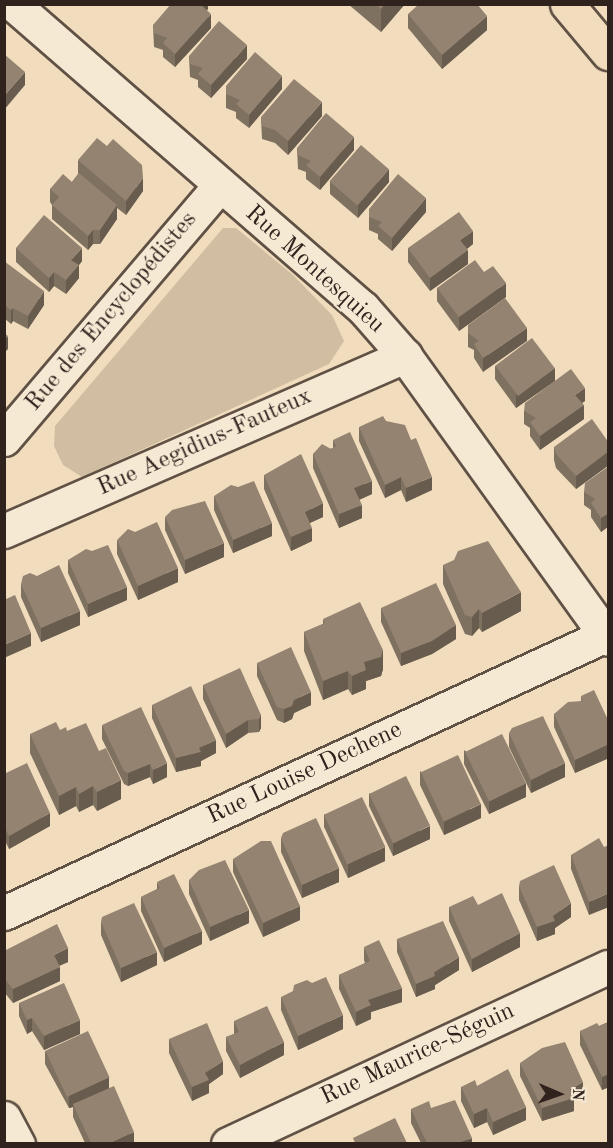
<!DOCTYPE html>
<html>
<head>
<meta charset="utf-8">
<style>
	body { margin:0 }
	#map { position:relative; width:613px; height:1148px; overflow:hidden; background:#f1ddbd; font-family:"Old Standard TT",serif }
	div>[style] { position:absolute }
	.green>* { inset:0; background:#d0bda2 }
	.roads { filter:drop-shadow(2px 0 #605145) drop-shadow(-2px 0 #605145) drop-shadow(0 2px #605145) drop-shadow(0 -2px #605145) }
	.minor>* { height:33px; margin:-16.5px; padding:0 16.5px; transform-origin:16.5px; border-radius:16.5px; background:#f6e9d4 }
	.major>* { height:33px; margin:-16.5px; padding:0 16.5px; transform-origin:16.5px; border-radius:16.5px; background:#f1ddbd }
	.wall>* { inset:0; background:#7f7160 }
	.shaded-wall>* { inset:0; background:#685c4e }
	.building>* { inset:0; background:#948370; transform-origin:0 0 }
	span { translate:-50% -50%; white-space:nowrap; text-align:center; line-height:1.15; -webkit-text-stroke:4.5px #f6e9d4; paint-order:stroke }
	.street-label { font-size:24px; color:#30221d }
	.frame { position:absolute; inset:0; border:6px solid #30221d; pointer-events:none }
	.north { position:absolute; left:529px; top:1064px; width:60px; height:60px; -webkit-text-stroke:4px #f6e9d4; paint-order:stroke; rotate:92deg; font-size:16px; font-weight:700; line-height:24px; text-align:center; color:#30221d }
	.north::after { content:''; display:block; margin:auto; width:21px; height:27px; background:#30221d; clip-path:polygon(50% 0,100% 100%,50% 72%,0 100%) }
</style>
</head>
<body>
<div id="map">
	<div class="green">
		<i style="clip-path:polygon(223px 228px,236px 228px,293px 275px,332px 315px,344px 341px,329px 364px,82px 477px,63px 465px,54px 446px,55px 426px)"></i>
	</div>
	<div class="roads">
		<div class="minor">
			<i style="left:13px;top:4px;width:464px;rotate:41deg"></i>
			<i style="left:363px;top:308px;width:64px;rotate:48.8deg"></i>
			<i style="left:405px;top:356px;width:348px;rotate:54.3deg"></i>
			<i style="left:4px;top:439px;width:332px;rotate:-49.6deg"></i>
			<i style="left:4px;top:531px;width:438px;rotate:-23.6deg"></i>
			<i style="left:4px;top:913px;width:663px;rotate:-24.79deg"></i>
			<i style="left:4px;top:1118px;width:30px;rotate:62deg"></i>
			<i style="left:228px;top:1144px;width:419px;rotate:-25deg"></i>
		</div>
		<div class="major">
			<i style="left:567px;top:4px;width:64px;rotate:50.1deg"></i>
		</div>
	</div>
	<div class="wall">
		<i style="clip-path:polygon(208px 4px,208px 9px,206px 11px,211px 28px,175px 67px,163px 57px,163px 50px,154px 47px,153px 25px)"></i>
		<i style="clip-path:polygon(348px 4px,405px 4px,381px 32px)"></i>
		<i style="clip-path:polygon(408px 14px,487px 30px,442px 69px,408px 28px)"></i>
		<i style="clip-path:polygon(189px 56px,247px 59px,211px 98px,198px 87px,198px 80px,190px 77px)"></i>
		<i style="clip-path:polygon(226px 86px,282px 89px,249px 128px,236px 118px,236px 112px,226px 108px)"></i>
		<i style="clip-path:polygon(322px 116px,288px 155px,275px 143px,262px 139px,261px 117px)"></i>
		<i style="clip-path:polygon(297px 148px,354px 150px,320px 190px,306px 179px,306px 172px,298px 169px)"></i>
		<i style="clip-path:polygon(78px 160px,143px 191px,126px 215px,117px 208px,117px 219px,100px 244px,93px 244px,88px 250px,52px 219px,52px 205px,50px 202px,50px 189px,72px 182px,78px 174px)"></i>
		<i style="clip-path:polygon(330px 181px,389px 182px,358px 218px,330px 194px)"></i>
		<i style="clip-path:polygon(369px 209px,426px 212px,392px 251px,378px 239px,378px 234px,369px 230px)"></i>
		<i style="clip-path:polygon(473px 244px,467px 249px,468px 264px,430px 291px,408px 262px,408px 248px)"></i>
		<i style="clip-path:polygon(16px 248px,82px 261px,79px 265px,79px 278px,66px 294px,54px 286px,49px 292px,16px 262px)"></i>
		<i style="clip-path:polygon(4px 261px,44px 305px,28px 329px,13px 321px,11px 324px,4px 318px)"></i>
		<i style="clip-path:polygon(484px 272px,506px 297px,459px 331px,437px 301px,437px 288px)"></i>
		<i style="clip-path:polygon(505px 298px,483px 372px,474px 358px,474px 350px,468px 347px,468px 333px)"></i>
		<i style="clip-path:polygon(495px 366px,555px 381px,516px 408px,495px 379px)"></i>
		<i style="clip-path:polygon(585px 401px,582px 403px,584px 419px,540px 450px,530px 436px,530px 428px,524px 424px,524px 411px)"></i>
		<i style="clip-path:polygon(359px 427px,432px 490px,406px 502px,401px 490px,385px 498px,359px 441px)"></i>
		<i style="clip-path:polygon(333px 440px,372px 494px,359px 500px,362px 518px,339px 528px,313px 468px,313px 454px,333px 448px)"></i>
		<i style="clip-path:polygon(609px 443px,609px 465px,576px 489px,556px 468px,554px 460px,554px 447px)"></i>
		<i style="clip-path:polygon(609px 466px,609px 526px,601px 532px,591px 517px,591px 510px,584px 505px,584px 492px)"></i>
		<i style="clip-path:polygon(264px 475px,323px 517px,310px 523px,312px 541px,291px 551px,264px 489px)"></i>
		<i style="clip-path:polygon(214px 496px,272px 536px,233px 553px,214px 510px)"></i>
		<i style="clip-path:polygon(165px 517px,224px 557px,185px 574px,165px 530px)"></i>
		<i style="clip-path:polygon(117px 540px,178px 582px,138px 600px,117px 554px)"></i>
		<i style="clip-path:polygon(68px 560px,127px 600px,88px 617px,68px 573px)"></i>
		<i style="clip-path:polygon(443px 565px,521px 611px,482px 632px,479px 628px,472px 636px,465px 634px,443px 584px)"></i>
		<i style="clip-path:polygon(21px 584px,80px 625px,41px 642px,21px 597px)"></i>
		<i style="clip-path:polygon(381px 608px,456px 639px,432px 654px,401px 666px,381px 622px)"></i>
		<i style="clip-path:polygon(323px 619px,383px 669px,381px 676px,366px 681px,366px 689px,352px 695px,348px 689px,323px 700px,304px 651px,304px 632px,323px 624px)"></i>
		<i style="clip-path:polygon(257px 663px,311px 705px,294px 713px,292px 719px,284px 723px,277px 720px,257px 676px)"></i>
		<i style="clip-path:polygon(203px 685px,261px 715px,261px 728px,259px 732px,248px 733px,226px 748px,203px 699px)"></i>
		<i style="clip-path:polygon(581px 696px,609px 722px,609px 758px,575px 773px,554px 727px,554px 714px,581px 701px)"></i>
		<i style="clip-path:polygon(152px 705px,216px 753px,201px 761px,201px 766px,176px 772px,152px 718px)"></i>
		<i style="clip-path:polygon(102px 725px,167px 777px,153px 784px,150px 777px,128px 786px,124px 784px,102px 739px)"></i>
		<i style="clip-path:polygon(67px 731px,121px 799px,97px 811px,93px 805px,79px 812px,76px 806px,59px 815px,30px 753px,30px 734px)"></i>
		<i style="clip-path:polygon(509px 733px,565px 777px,531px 793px,509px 747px)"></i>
		<i style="clip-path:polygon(464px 750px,526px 797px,489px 814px,464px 764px)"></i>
		<i style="clip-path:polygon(420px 771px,481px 818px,444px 835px,420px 785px)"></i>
		<i style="clip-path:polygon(4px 774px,50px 826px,9px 849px,4px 839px)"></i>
		<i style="clip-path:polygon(369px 793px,430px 839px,393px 856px,369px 806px)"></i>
		<i style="clip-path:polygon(324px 814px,385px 861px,348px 878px,324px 827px)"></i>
		<i style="clip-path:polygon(281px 838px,339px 882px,302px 898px,281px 852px)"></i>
		<i style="clip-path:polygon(604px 847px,589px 915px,571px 869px,571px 855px)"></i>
		<i style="clip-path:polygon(233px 859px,300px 920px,263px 937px,233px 872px)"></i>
		<i style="clip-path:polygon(189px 880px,249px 923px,210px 941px,189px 894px)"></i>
		<i style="clip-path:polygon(157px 882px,202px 944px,164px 962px,141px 911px,141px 897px,157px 889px)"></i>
		<i style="clip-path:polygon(519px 886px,571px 917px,555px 928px,555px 934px,537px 941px,519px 900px)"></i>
		<i style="clip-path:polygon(449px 907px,520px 947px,472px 972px,449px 921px)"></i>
		<i style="clip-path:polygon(101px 922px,157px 965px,121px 982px,101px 935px)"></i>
		<i style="clip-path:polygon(397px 939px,459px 970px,435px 985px,435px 989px,416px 997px,397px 952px)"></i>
		<i style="clip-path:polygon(364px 947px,402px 1002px,371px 1012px,371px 1019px,356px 1026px,339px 989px,339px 975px,365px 963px,364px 960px)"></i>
		<i style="clip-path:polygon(4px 951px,68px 962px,59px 966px,60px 981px,13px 1003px,4px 992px)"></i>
		<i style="clip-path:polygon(281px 997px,343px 1029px,298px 1050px,281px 1010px)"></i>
		<i style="clip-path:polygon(19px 1003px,80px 1034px,44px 1050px,32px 1031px,27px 1034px,19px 1016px)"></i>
		<i style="clip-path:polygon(234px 1021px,284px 1055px,240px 1078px,226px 1051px,226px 1037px,234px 1034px)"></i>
		<i style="clip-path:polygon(608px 1022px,609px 1087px,602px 1090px,580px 1045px,580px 1031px,599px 1026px)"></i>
		<i style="clip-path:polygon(169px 1039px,223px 1074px,209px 1084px,209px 1093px,192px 1101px,169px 1053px)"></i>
		<i style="clip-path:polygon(45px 1051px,109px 1088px,134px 1143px,85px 1143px,73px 1117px,73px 1107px,69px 1108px,45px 1064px)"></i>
		<i style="clip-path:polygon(520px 1063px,583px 1096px,574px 1100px,574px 1111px,542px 1121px,520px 1076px)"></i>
		<i style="clip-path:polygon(477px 1086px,526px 1120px,493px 1135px,487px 1122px,474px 1128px,461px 1101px,461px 1087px)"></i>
		<i style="clip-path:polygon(431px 1108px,472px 1143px,421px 1143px,411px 1123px,411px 1109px)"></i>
	</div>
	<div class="shaded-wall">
		<i style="clip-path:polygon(200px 4px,208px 4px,208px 9px,200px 18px)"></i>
		<i style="clip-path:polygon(385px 4px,405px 4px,381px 32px,381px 9px)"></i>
		<i style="clip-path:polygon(211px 14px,211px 28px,175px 67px,175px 54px)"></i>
		<i style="clip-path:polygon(487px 16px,487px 30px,442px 69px,442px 55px)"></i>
		<i style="clip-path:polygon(247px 45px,247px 59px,211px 98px,211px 85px)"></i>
		<i style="clip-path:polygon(25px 72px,25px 85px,4px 110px,4px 96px)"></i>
		<i style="clip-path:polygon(282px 76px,282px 89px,249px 128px,249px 115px)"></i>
		<i style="clip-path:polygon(322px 102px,322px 116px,288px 155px,288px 141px)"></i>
		<i style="clip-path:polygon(354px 137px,354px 150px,320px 190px,320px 177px)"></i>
		<i style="clip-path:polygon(389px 169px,389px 182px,358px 218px,358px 205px)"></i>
		<i style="clip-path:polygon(143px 178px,143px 191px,126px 215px,126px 201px)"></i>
		<i style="clip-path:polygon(426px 198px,426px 212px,392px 251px,392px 238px)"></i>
		<i style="clip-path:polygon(117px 205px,117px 219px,100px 244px,100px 230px)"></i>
		<i style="clip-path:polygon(93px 230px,93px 244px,88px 250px,88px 236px)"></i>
		<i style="clip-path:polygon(473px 231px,473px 244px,460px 254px,460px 240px)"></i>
		<i style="clip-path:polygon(82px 248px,82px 261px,79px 265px,79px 278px,66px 294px,66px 280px,71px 260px)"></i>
		<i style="clip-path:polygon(468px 250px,468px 264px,430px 291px,430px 278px)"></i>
		<i style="clip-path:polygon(54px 272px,54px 286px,49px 292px,49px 278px)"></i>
		<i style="clip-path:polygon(506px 283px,506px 297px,459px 331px,459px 317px)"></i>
		<i style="clip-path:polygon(44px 291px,44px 305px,28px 329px,28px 316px)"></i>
		<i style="clip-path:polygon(13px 308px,13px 321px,11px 324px,11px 310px)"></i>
		<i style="clip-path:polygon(527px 328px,527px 341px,483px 372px,483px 358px)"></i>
		<i style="clip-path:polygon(8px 336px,8px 349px,4px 353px,4px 340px)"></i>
		<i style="clip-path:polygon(555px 368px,555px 381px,516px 408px,516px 395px)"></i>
		<i style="clip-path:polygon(585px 388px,585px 401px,575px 408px,575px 395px)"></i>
		<i style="clip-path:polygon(584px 405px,584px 419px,540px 450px,540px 436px)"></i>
		<i style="clip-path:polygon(609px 451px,609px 465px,576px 489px,576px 476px)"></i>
		<i style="clip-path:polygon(401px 477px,401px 490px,385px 498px,385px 485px)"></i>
		<i style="clip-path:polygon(432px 477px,432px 490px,406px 502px,406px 488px)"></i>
		<i style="clip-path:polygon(372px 481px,372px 494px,354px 502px,354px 488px)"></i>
		<i style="clip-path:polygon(323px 503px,323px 517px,305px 525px,305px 512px)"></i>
		<i style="clip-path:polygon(362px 505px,362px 518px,339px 528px,339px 514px)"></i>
		<i style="clip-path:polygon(609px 513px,609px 526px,601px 532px,601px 518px)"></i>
		<i style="clip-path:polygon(272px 523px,272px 536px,233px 553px,233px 540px)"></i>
		<i style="clip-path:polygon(312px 528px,312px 541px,291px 551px,291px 537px)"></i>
		<i style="clip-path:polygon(224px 543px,224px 557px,185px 574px,185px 560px)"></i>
		<i style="clip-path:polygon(178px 568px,178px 582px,138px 600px,138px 586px)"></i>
		<i style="clip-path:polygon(127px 587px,127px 600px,88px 617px,88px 604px)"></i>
		<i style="clip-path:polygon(521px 592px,521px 611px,482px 632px,482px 613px)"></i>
		<i style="clip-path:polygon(479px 609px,479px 628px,472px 636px,472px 617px)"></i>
		<i style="clip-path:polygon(80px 611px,80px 625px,41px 642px,41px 628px)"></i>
		<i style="clip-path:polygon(456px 625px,456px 639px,432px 654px,401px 666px,401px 653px)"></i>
		<i style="clip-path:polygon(31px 633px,31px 646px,4px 658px,4px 645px)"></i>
		<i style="clip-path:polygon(383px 650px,383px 669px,381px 676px,366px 681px,366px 689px,352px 695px,352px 676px,364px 662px)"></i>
		<i style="clip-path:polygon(348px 671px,348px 689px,323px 700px,323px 681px)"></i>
		<i style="clip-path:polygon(311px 692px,311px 705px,294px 713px,292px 719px,284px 723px,284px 709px,294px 700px)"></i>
		<i style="clip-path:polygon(261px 715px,261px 728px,259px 732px,259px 719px)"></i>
		<i style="clip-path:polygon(248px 720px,248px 733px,226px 748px,226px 734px)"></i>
		<i style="clip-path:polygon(216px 740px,216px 753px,201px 761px,201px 766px,176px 772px,176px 758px)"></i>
		<i style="clip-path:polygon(609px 744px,609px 758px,575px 773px,575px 760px)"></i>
		<i style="clip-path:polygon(167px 763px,167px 777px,153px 784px,153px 770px)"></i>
		<i style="clip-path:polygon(565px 763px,565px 777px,531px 793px,531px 780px)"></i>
		<i style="clip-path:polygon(150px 764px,150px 777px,128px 786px,128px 773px)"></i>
		<i style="clip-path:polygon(121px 780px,121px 799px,97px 811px,97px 792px)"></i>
		<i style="clip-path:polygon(526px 783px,526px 797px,489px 814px,489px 801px)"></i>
		<i style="clip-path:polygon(93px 786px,93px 805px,79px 812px,79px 794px)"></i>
		<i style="clip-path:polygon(76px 787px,76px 806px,59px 815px,59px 796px)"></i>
		<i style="clip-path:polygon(481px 804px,481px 818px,444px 835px,444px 822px)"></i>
		<i style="clip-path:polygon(50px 813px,50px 826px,9px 849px,9px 836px)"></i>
		<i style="clip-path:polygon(430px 826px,430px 839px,393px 856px,393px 843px)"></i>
		<i style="clip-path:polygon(385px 847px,385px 861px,348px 878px,348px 864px)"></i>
		<i style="clip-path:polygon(339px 868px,339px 882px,302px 898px,302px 885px)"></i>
		<i style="clip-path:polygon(609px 893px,609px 907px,589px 915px,589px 902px)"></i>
		<i style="clip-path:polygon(571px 903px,571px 917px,555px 928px,555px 934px,537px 941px,537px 927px)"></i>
		<i style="clip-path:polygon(300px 906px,300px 920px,263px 937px,263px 923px)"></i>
		<i style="clip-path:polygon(249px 910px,249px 923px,210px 941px,210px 927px)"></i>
		<i style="clip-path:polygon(202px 931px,202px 944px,164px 962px,164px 948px)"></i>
		<i style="clip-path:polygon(520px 933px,520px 947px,472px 972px,472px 959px)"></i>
		<i style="clip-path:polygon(68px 948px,68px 962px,54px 968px,54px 955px)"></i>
		<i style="clip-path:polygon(157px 952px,157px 965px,121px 982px,121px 968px)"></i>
		<i style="clip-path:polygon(459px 957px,459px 970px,435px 985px,435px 989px,416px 997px,416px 984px)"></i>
		<i style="clip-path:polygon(60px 967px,60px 981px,13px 1003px,13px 989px)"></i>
		<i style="clip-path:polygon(402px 988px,402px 1002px,371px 1012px,371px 1019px,356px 1026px,356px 1012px,368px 1000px)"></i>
		<i style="clip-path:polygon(343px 1015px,343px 1029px,298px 1050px,298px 1036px)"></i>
		<i style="clip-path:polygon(32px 1018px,32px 1031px,27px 1034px,27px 1020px)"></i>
		<i style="clip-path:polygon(80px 1020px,80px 1034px,44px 1050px,44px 1036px)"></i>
		<i style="clip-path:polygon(284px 1042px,284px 1055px,240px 1078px,240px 1065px)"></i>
		<i style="clip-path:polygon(223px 1061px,223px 1074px,209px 1084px,209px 1093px,192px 1101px,192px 1087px,205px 1073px)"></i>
		<i style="clip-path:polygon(609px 1074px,609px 1087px,602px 1090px,602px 1077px)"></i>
		<i style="clip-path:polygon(109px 1077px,109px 1090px,73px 1104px,73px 1107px,69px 1108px,69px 1095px)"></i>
		<i style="clip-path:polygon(583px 1082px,583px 1096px,574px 1100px,574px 1111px,542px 1121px,542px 1108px,570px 1089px)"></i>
		<i style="clip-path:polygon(526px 1107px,526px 1120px,493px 1135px,493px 1122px)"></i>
		<i style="clip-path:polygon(487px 1108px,487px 1122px,474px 1128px,474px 1114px)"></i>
		<i style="clip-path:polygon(134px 1132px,134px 1143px,110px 1143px)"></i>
		<i style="clip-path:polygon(472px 1138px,472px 1143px,458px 1143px)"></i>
	</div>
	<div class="building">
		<i style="clip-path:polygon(171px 4px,200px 4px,211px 14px,175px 54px,163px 43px,167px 38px,154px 33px,153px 25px)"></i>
		<i style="clip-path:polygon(376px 4px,385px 4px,381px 9px)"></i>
		<i style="clip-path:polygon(419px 4px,477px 4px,487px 16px,442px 55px,408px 14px)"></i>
		<i style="clip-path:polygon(219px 21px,247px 45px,211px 85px,198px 74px,203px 68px,190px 64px,189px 56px)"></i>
		<i style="clip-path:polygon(255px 52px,282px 76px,249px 115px,236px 104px,240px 100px,226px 94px,226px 86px)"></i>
		<i style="clip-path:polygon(4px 54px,25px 72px,4px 96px)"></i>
		<i style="clip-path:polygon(294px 79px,322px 102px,288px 141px,275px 130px,262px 126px,261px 117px)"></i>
		<i style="clip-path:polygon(326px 113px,354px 137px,320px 177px,306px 165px,311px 161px,298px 155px,297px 148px)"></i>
		<i style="clip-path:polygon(97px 138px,107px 146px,113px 139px,142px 165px,143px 178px,126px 201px,78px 160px)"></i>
		<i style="left:361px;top:145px;width:37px;height:48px;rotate:41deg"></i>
		<i style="clip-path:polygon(79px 173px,117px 205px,100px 230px,93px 230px,88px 236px,52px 205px,59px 197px,50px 189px,63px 174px,72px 182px)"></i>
		<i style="clip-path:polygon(398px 174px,426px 198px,392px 238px,378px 226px,382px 222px,369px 217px,369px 209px)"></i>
		<i style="clip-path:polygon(459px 212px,473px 231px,460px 240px,468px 250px,430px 278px,408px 248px)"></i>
		<i style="clip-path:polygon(44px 215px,82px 248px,71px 260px,79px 265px,66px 280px,54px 272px,49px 278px,16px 248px)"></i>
		<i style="clip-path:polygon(475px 260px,484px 272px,493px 266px,506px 283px,459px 317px,437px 288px)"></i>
		<i style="clip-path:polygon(4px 261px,44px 291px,28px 316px,13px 308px,11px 310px,4px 305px)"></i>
		<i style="clip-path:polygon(505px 298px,527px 328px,483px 358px,474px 344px,479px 341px,468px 333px,468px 325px)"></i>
		<i style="clip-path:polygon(4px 333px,8px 336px,4px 340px)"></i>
		<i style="left:532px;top:338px;width:38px;height:46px;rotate:53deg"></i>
		<i style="clip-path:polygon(571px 369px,585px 388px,575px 395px,584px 405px,540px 436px,530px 422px,536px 418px,524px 411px,525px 403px)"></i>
		<i style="clip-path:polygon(383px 416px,386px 421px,405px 425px,411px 440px,416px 438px,432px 477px,406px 488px,401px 477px,385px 485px,359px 427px)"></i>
		<i style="clip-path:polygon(592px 419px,609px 443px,609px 451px,576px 476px,556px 454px,554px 447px)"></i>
		<i style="clip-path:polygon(350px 432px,372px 481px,354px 488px,362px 505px,339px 514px,313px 454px,322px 444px,331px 449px,336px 446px,333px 440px)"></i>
		<i style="clip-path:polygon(301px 454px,323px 503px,305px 512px,312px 528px,291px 537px,264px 475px)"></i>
		<i style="clip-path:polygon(609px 466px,609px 513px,601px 518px,591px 503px,595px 499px,584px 492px,585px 483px)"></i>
		<i style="clip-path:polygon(254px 481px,272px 523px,233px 540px,214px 496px,231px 485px,238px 487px)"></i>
		<i style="clip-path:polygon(205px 501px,224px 543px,185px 560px,165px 517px,172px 510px)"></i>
		<i style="clip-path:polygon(157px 522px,178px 568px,138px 586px,117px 540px,128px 529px,135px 532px)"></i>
		<i style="clip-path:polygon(488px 541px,521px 592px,482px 613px,479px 609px,472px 617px,465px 615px,443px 565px,454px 560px,458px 551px)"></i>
		<i style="clip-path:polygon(108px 545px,127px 587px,88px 604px,68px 560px,86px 549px,92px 551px)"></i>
		<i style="clip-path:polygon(59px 565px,80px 611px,41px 628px,21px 584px,23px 576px,30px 573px,37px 576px)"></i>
		<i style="clip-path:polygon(436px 583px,456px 625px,432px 641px,401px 653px,381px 608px)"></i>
		<i style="clip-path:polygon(15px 595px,31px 633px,4px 645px,4px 600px)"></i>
		<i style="clip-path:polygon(360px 602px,383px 650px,381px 657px,364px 662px,366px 670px,352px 676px,348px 671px,323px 681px,304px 632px,325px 623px,323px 619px)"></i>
		<i style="clip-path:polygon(291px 647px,311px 692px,294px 700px,292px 706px,284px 709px,277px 707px,257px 663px)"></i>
		<i style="clip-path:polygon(240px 668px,261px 715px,259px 719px,248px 720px,226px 734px,203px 685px)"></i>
		<i style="clip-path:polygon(191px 686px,216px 740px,199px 748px,201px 752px,176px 758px,152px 705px)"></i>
		<i style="clip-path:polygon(594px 690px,609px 722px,609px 744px,575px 760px,554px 714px,568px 702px,582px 701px,581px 696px)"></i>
		<i style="clip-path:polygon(141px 707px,167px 763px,153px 770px,150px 764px,128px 773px,124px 771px,102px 725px)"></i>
		<i style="clip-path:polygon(543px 716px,565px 763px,531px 780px,509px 733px,512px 728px)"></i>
		<i style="clip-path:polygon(56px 722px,60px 730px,66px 727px,67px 731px,86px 723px,99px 751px,106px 748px,121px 780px,97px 792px,93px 786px,79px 794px,76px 787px,59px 796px,30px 734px)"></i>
		<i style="left:502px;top:734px;width:55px;height:41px;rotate:64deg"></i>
		<i style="left:458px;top:755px;width:54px;height:41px;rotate:65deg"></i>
		<i style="clip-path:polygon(27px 763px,50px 813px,9px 836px,4px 826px,4px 774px)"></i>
		<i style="left:406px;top:776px;width:55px;height:41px;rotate:64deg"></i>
		<i style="left:362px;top:797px;width:55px;height:42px;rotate:65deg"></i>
		<i style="clip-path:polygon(316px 818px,339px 868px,302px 885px,281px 838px,283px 833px)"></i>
		<i style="clip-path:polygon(599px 838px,604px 847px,609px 845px,609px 893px,589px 902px,571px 855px)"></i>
		<i style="clip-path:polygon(261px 841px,271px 841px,300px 906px,263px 923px,233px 859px)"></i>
		<i style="clip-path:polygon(225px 860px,249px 910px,210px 927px,189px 880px,199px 870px)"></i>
		<i style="clip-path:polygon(554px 865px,571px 903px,553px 916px,555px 921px,537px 927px,519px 886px,520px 881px)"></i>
		<i style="clip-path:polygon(174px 874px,202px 931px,164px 948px,141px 897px,160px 888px,157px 882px)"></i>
		<i style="clip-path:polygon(502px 893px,520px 933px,472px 959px,449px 907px,473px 896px,478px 905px)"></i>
		<i style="clip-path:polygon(134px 903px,157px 952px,121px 968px,101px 922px,102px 917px)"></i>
		<i style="clip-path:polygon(443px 921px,459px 957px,434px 972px,435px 976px,416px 984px,397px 939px)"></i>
		<i style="clip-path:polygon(57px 924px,68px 948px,54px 955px,60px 967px,13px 989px,4px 978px,4px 951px)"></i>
		<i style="clip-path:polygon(379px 940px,402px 988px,368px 1000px,371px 1005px,356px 1012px,339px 975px,370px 961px,364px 947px)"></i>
		<i style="clip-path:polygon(326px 977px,343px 1015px,298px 1036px,281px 997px,293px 991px,294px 985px,307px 980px,312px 983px)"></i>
		<i style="clip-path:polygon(64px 983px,80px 1020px,44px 1036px,32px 1018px,27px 1020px,19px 1003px)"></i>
		<i style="clip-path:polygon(267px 1006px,284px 1042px,240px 1065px,226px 1037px,239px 1032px,234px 1021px)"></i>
		<i style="clip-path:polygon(609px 1022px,609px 1074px,602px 1077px,580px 1031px,597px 1023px,599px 1026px)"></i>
		<i style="clip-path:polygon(207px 1023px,223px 1061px,205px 1073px,209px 1080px,192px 1087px,169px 1039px)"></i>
		<i style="left:88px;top:1031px;width:51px;height:47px;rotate:65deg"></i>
		<i style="clip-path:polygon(565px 1042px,583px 1082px,570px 1089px,574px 1098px,542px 1108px,520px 1063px,542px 1048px)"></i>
		<i style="clip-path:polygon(508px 1069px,526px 1107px,493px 1122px,487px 1108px,474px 1114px,461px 1087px,475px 1080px,477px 1086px)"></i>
		<i style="clip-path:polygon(114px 1086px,134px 1132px,110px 1143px,91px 1143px,73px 1104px)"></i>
		<i style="clip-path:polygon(455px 1100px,472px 1138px,458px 1143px,427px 1143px,411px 1109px,429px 1101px,431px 1108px)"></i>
		<i style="clip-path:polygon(395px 1118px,407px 1143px,355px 1143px,353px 1138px)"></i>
	</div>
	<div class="street-label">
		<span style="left:314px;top:270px;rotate:42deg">Rue Montesquieu</span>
		<span style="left:112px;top:312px;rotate:-50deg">Rue des Encyclopédistes</span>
		<span style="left:205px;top:443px;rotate:-24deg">Rue Aegidius-Fauteux</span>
		<span style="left:305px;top:774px;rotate:-25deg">Rue Louise Dechene</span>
		<span style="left:418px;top:1055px;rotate:-25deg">Rue Maurice-Séguin</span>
	</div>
	<div class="frame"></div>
	<div class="north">N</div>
</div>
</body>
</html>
